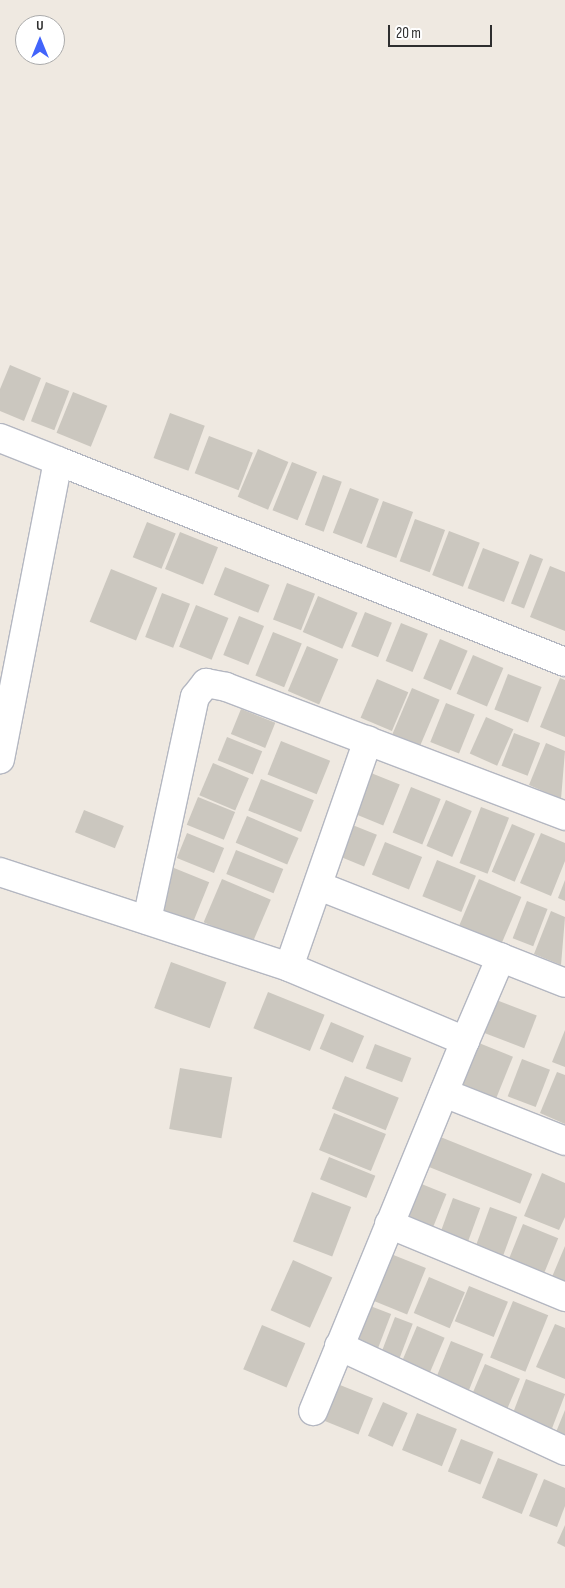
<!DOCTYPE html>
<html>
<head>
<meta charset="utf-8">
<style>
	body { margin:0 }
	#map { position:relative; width:565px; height:1588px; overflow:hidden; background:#efe9e1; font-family:"Sofia Sans Condensed",sans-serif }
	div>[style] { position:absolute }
	.building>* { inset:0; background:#cbc7bf; transform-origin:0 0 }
	.roads { filter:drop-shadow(1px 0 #b4b7c1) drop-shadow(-1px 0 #b4b7c1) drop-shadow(0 1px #b4b7c1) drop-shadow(0 -1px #b4b7c1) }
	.minor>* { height:28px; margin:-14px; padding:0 14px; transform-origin:14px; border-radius:14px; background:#fff }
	span { translate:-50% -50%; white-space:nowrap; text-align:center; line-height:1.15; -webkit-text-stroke:4px #fff; paint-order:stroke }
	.north { position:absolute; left:15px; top:15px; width:50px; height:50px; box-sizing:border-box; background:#fff; border:1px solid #ababab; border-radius:50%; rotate:0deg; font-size:14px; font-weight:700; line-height:20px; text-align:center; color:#2e2e2e }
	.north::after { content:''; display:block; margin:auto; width:18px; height:22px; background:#4264fb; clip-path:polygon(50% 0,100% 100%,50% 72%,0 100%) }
	.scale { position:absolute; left:388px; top:25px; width:104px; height:22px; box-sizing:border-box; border:2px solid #2e2e2e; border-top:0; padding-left:6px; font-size:15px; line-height:18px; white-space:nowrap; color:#2e2e2e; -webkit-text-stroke:4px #fff; paint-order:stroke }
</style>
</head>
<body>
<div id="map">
	<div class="building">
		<i style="clip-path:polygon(10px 365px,41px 378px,24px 421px,0 411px,0 389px)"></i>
		<i style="left:46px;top:382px;width:25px;height:42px;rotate:21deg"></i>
		<i style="left:73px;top:392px;width:37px;height:44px;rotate:22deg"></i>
		<i style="left:170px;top:413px;width:37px;height:48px;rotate:20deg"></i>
		<i style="left:209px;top:436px;width:47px;height:40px;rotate:21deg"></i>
		<i style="left:258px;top:449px;width:33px;height:52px;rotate:23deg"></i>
		<i style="left:292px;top:462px;width:27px;height:52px;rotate:22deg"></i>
		<i style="left:323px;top:475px;width:20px;height:53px;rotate:20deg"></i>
		<i style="left:350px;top:488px;width:31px;height:48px;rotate:21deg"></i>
		<i style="left:383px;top:501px;width:32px;height:49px;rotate:20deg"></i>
		<i style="left:415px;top:519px;width:32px;height:45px;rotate:20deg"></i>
		<i style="left:147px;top:522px;width:31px;height:38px;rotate:22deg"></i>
		<i style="left:449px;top:531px;width:33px;height:47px;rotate:21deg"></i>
		<i style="left:180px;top:532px;width:41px;height:40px;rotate:22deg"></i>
		<i style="left:483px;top:548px;width:39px;height:43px;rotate:21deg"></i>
		<i style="left:530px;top:554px;width:14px;height:53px;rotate:21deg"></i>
		<i style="clip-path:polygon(550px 566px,565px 572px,565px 631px,530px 617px)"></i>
		<i style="left:225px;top:567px;width:48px;height:30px;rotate:22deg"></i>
		<i style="left:111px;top:569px;width:50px;height:57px;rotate:22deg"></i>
		<i style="left:287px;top:583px;width:30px;height:39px;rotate:21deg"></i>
		<i style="left:162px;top:593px;width:30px;height:47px;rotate:21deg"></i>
		<i style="left:318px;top:596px;width:43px;height:39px;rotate:23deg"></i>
		<i style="left:196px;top:605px;width:35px;height:45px;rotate:22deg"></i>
		<i style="left:365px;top:612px;width:29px;height:37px;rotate:22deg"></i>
		<i style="left:239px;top:616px;width:27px;height:42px;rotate:22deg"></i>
		<i style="left:401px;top:623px;width:29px;height:41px;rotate:22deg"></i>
		<i style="left:273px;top:632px;width:31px;height:47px;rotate:22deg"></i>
		<i style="left:440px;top:639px;width:30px;height:43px;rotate:23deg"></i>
		<i style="left:307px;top:646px;width:34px;height:49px;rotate:23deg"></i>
		<i style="left:473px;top:655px;width:33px;height:42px;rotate:23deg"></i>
		<i style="left:508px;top:674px;width:36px;height:38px;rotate:21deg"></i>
		<i style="clip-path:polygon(560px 678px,565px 680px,565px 737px,540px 727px)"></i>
		<i style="left:377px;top:679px;width:34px;height:42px;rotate:23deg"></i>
		<i style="left:412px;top:688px;width:30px;height:51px;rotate:23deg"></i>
		<i style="left:446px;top:703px;width:31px;height:42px;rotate:22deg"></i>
		<i style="left:241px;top:709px;width:37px;height:27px;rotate:22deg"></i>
		<i style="left:486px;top:717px;width:30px;height:40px;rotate:24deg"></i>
		<i style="left:514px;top:733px;width:28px;height:35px;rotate:21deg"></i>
		<i style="left:227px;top:737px;width:38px;height:25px;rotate:22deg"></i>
		<i style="left:281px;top:741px;width:53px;height:36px;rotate:22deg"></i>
		<i style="clip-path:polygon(546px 743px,565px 751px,561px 799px,529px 785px)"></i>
		<i style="left:213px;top:763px;width:39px;height:35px;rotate:23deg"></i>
		<i style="left:371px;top:773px;width:31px;height:44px;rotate:22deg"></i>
		<i style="left:261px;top:779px;width:57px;height:34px;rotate:22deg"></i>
		<i style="left:411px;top:787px;width:32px;height:49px;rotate:22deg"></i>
		<i style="left:198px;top:797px;width:40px;height:30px;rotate:22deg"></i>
		<i style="left:446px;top:800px;width:28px;height:50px;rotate:23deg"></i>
		<i style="left:481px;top:807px;width:30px;height:60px;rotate:21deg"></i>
		<i style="left:84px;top:810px;width:43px;height:24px;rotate:22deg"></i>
		<i style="left:247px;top:816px;width:56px;height:29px;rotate:23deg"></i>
		<i style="left:350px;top:824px;width:29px;height:34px;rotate:22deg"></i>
		<i style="left:512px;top:824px;width:25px;height:52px;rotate:23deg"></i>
		<i style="left:187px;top:833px;width:40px;height:27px;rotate:22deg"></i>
		<i style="clip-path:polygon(541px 833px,565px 843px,565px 861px,551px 896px,520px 883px)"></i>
		<i style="left:385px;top:842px;width:40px;height:35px;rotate:22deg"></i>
		<i style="left:236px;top:850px;width:51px;height:26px;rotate:22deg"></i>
		<i style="left:437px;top:860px;width:42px;height:39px;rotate:22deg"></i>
		<i style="left:174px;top:868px;width:38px;height:44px;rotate:22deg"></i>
		<i style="left:222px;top:879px;width:53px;height:47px;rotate:23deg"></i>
		<i style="left:479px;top:879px;width:46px;height:52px;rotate:23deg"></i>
		<i style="clip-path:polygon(565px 880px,565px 901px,558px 898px)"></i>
		<i style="left:527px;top:901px;width:22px;height:40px;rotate:21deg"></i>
		<i style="clip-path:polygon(551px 911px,565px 917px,561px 965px,534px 954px)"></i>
		<i style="left:171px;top:962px;width:59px;height:49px;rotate:20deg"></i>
		<i style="left:268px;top:992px;width:61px;height:39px;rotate:22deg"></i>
		<i style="left:491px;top:998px;width:49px;height:35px;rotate:21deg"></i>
		<i style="left:331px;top:1022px;width:36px;height:29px;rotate:23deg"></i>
		<i style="clip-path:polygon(565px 1030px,565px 1067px,552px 1062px)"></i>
		<i style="left:474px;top:1041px;width:42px;height:48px;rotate:22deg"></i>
		<i style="left:375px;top:1044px;width:39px;height:26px;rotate:21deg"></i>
		<i style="left:522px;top:1059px;width:30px;height:40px;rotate:21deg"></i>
		<i style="left:180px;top:1068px;width:53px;height:62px;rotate:10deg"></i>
		<i style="clip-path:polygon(557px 1072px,565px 1075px,565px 1124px,540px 1113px)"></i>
		<i style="left:345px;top:1076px;width:58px;height:35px;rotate:22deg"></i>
		<i style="left:334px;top:1113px;width:56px;height:40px;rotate:22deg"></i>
		<i style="left:433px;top:1134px;width:107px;height:32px;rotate:22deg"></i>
		<i style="left:329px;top:1157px;width:50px;height:24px;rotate:22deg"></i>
		<i style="clip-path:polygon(542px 1173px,565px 1183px,565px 1217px,559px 1230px,524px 1216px)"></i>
		<i style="left:414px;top:1181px;width:35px;height:43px;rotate:22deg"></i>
		<i style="left:312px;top:1192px;width:42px;height:53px;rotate:21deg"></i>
		<i style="left:453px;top:1198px;width:29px;height:41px;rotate:20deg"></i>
		<i style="left:490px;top:1207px;width:29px;height:48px;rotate:20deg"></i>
		<i style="left:523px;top:1224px;width:38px;height:43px;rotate:22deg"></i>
		<i style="clip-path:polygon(565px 1246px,565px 1290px,549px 1284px)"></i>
		<i style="left:386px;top:1252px;width:43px;height:50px;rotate:22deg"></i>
		<i style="left:293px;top:1260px;width:43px;height:55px;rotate:24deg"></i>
		<i style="left:429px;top:1277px;width:39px;height:39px;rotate:23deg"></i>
		<i style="left:469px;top:1286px;width:42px;height:38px;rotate:22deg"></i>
		<i style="left:513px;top:1301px;width:38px;height:61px;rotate:22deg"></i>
		<i style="left:365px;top:1304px;width:28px;height:41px;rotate:21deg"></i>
		<i style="left:395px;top:1317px;width:19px;height:38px;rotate:21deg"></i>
		<i style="clip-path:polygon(555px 1324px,565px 1328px,565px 1379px,536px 1367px)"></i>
		<i style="left:262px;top:1325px;width:47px;height:48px;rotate:23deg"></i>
		<i style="left:417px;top:1326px;width:30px;height:38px;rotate:23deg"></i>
		<i style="left:451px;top:1341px;width:35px;height:41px;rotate:22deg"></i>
		<i style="left:485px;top:1364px;width:38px;height:34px;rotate:23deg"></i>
		<i style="left:526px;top:1379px;width:42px;height:42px;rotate:21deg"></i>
		<i style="left:335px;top:1383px;width:41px;height:39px;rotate:22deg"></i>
		<i style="left:383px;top:1402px;width:27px;height:37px;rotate:24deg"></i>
		<i style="clip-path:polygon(565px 1410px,565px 1441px,554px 1437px)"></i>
		<i style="left:417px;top:1413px;width:43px;height:40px;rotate:22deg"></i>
		<i style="left:461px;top:1439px;width:35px;height:35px;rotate:22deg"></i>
		<i style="left:498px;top:1458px;width:43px;height:43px;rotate:22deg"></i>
		<i style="clip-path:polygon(544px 1479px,565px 1488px,565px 1506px,557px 1527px,529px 1516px)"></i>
		<i style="clip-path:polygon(565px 1525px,565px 1547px,557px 1543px)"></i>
	</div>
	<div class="roads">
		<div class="minor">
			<i style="left:0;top:438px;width:62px;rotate:21.6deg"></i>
			<i style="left:58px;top:461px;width:304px;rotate:101deg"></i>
			<i style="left:58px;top:461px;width:545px;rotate:21.63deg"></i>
			<i style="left:0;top:872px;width:304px;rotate:18.2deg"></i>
			<i style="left:289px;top:967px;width:191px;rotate:22.8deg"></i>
			<i style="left:465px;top:1041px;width:400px;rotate:112.3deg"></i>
			<i style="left:319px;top:886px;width:264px;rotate:21.5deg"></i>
			<i style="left:147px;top:920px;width:228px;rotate:-77.9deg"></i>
			<i style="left:195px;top:697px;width:18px;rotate:-52deg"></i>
			<i style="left:206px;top:683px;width:20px;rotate:11deg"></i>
			<i style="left:226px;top:687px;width:363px;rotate:20.8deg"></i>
			<i style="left:289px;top:967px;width:240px;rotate:-70.8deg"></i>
			<i style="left:465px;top:1041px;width:91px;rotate:-66.8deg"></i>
			<i style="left:444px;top:1093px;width:130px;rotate:21.6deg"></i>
			<i style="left:389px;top:1224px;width:191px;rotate:22.5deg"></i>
			<i style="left:339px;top:1346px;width:249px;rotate:24.9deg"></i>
		</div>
	</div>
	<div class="north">U</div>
	<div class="scale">20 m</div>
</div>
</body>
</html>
